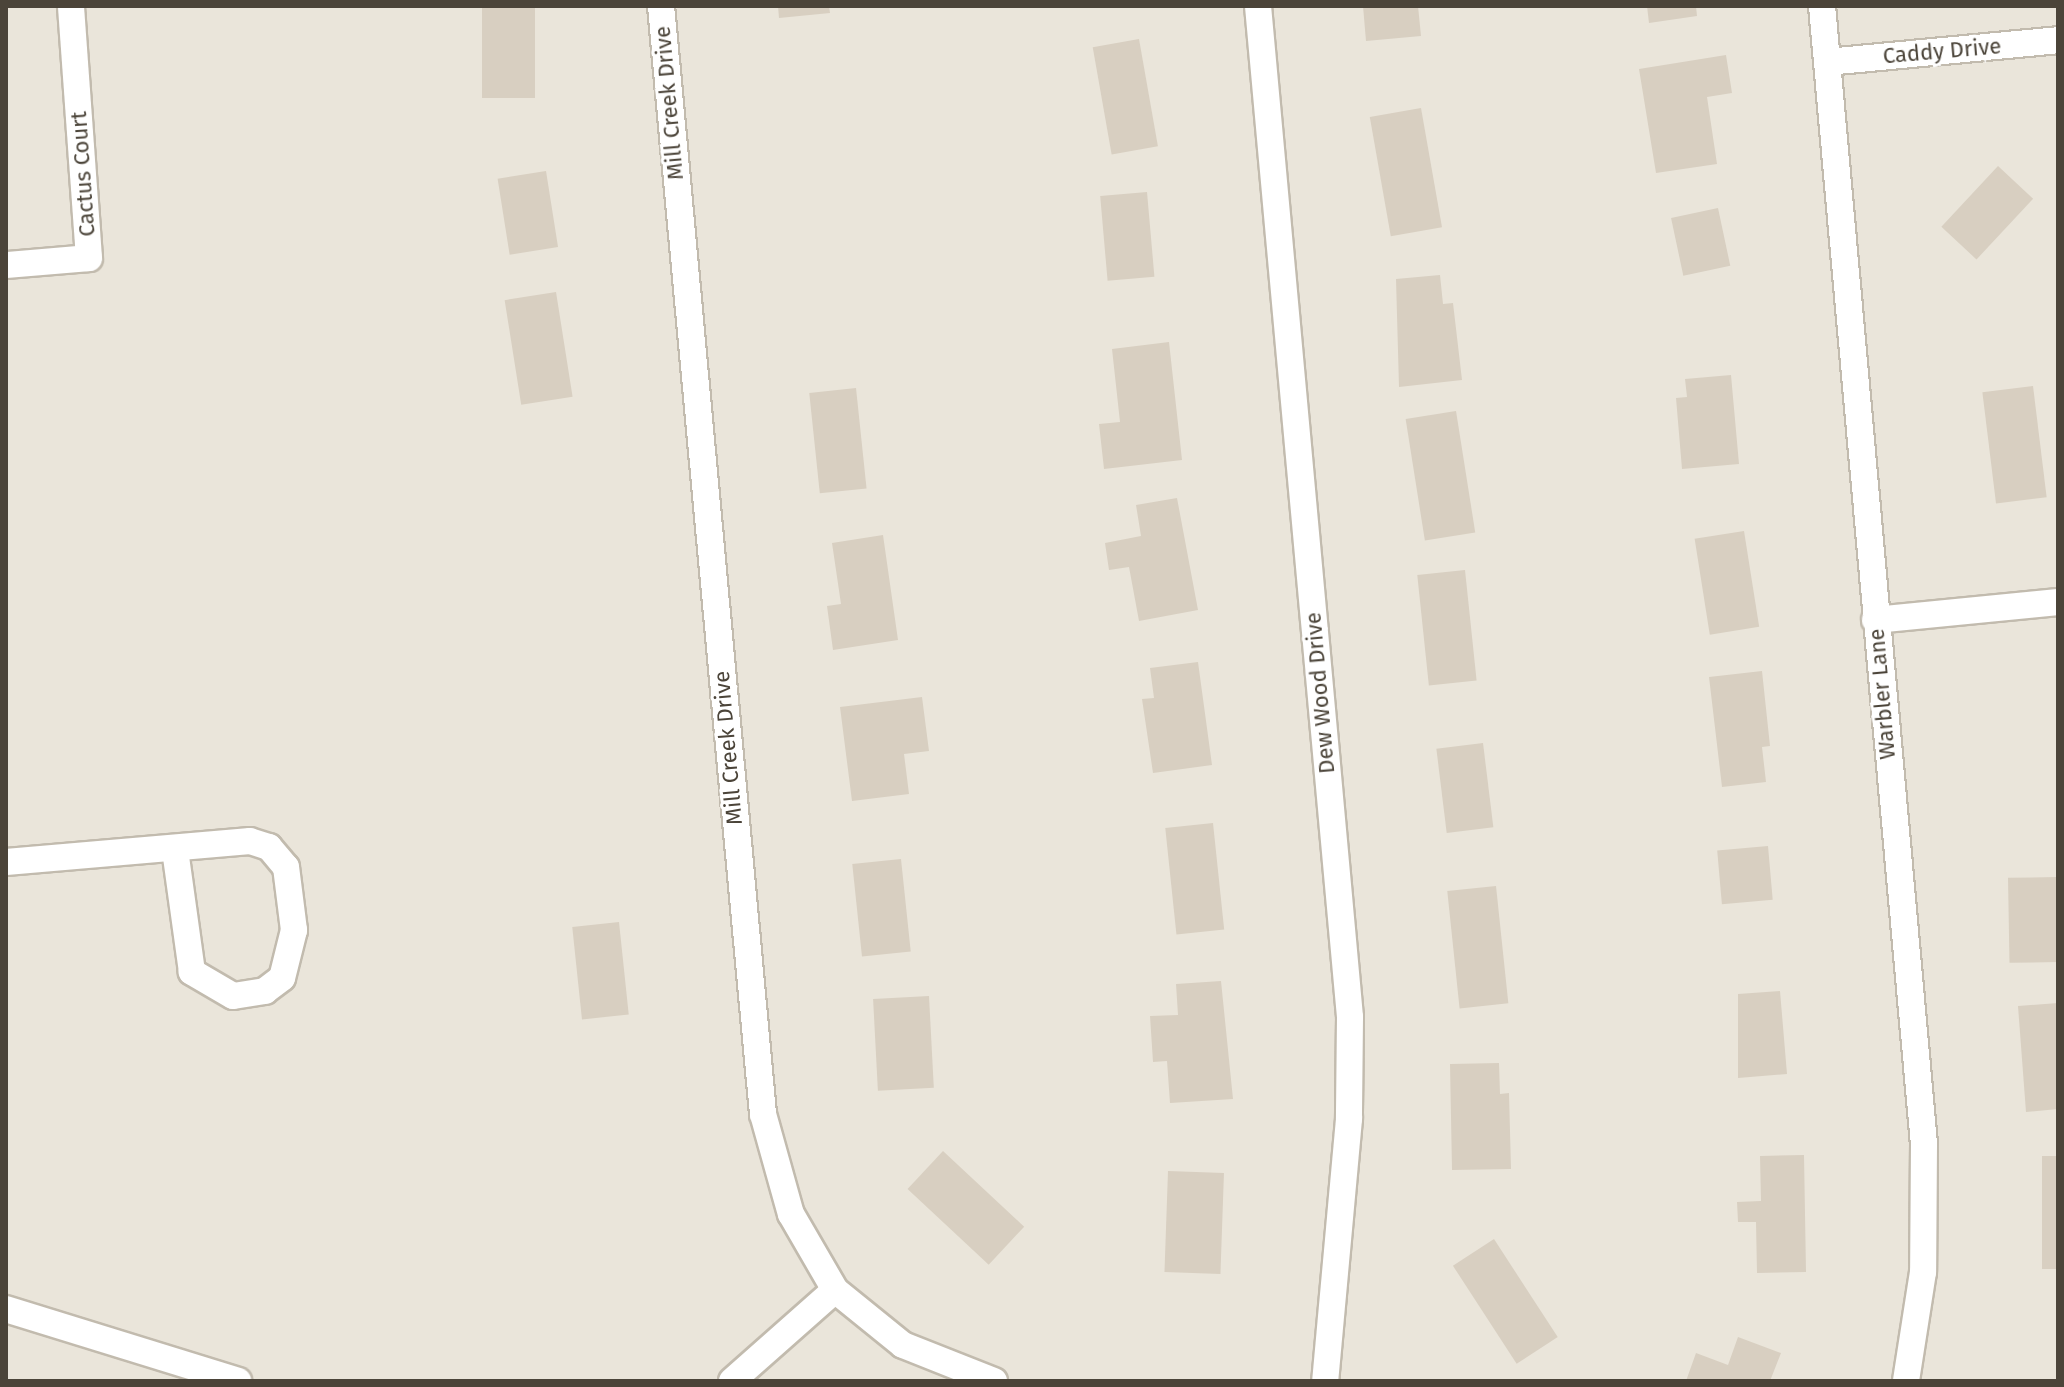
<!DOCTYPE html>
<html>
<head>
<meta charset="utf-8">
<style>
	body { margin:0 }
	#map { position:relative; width:2064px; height:1387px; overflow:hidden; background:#f6f3ec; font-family:"Fira Sans",sans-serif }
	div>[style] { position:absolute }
	.residential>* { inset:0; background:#eae5da; transform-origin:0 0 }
	.building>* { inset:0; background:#d8cfc1; transform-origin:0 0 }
	.roads { filter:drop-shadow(2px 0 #c2bbae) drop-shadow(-2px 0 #c2bbae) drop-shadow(0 2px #c2bbae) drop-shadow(0 -2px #c2bbae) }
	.street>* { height:26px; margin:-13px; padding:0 13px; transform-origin:13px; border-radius:13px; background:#fff }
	span { translate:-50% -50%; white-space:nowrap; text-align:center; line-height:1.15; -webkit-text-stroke:6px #fff; paint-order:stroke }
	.street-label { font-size:22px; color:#4b4439 }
	.frame { position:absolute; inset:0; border:8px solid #4b4439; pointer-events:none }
</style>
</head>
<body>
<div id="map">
	<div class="residential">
		<i style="left:6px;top:6px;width:2052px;height:1375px"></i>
	</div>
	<div class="building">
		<i style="left:482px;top:6px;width:53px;height:92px"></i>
		<i style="clip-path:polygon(778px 6px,829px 6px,830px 13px,779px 18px)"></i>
		<i style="clip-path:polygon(1363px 6px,1418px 6px,1421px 36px,1366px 41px)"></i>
		<i style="clip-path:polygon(1647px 6px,1696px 6px,1697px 16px,1649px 23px)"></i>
		<i style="left:1139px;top:39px;width:109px;height:47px;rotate:80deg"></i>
		<i style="clip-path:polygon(1726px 55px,1732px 93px,1707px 97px,1717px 164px,1656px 173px,1639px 69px)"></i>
		<i style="left:1421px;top:108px;width:121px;height:52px;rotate:80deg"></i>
		<i style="left:1998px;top:166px;width:48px;height:83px;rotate:43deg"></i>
		<i style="left:546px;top:171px;width:77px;height:49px;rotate:81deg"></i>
		<i style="left:1147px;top:192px;width:85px;height:47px;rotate:85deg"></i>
		<i style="left:1718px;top:208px;width:59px;height:48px;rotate:78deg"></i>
		<i style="clip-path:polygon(1440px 275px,1443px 304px,1453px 303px,1462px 380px,1399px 387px,1396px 279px)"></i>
		<i style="left:556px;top:292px;width:106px;height:52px;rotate:81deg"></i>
		<i style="clip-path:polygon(1169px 342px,1182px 460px,1104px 469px,1099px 424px,1120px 422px,1112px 349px)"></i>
		<i style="clip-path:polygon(1731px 375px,1739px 464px,1682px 469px,1676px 398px,1687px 397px,1685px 379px)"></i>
		<i style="left:2033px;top:386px;width:112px;height:51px;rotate:83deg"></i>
		<i style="left:856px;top:388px;width:101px;height:47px;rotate:84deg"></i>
		<i style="left:1456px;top:411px;width:123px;height:51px;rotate:81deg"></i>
		<i style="clip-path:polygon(1177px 498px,1198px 610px,1139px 621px,1129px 567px,1109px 570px,1105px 543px,1141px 536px,1136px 505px)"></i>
		<i style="left:1744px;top:531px;width:97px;height:50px;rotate:81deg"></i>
		<i style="clip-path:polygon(883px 535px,898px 640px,833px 650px,827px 606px,841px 604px,832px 543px)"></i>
		<i style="left:1465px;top:570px;width:111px;height:48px;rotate:84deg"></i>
		<i style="clip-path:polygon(1198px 662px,1212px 765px,1153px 773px,1142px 699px,1154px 698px,1150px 668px)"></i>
		<i style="clip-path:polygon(1762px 671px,1770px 746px,1762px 747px,1766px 782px,1722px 787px,1709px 677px)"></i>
		<i style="clip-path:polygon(922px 697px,929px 751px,904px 754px,909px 794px,852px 801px,840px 707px)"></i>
		<i style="left:1483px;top:743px;width:85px;height:47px;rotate:83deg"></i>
		<i style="left:1213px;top:823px;width:107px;height:48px;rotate:84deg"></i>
		<i style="left:1768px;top:846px;width:54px;height:51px;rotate:85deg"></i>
		<i style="left:901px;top:859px;width:93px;height:49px;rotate:84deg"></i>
		<i style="left:2057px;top:877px;width:85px;height:49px;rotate:89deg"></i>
		<i style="left:1496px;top:886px;width:118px;height:49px;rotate:84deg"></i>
		<i style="left:619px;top:922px;width:93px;height:47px;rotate:84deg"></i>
		<i style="clip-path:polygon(1221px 981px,1233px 1099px,1170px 1103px,1167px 1061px,1153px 1062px,1150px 1016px,1178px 1015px,1176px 984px)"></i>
		<i style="clip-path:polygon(1780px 991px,1787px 1074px,1738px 1078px,1738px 994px)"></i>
		<i style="left:929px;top:996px;width:92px;height:56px;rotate:87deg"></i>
		<i style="clip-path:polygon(2058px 1003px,2058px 1109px,2026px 1112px,2018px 1006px)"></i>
		<i style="clip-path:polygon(1499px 1063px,1500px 1094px,1509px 1093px,1511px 1169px,1452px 1170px,1450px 1064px)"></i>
		<i style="left:943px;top:1151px;width:111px;height:52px;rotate:43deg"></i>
		<i style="clip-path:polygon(1804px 1155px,1806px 1272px,1757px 1273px,1756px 1222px,1738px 1222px,1737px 1202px,1761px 1201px,1760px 1156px)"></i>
		<i style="left:2042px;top:1156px;width:16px;height:113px"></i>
		<i style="left:1168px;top:1171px;width:56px;height:101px;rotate:2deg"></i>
		<i style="left:1494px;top:1239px;width:117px;height:49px;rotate:57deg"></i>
		<i style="clip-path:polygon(1738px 1337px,1781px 1353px,1770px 1381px,1686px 1381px,1696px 1353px,1728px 1365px)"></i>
	</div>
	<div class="roads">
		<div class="street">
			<i style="left:661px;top:6px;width:1113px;rotate:84.74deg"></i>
			<i style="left:763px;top:1114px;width:104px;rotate:74.4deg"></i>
			<i style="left:791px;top:1214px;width:88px;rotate:59.9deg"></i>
			<i style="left:835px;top:1290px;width:87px;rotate:39deg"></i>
			<i style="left:903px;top:1345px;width:98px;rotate:21.6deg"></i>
			<i style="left:1258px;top:6px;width:1015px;rotate:84.8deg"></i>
			<i style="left:1350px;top:1017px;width:102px;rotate:90.6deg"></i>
			<i style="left:1349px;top:1119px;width:263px;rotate:95.2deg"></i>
			<i style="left:1822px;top:6px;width:1143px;rotate:84.88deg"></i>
			<i style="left:1924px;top:1144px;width:128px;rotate:90.4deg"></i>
			<i style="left:1923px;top:1272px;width:110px;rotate:98.9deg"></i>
			<i style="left:1827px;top:62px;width:232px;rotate:-5.4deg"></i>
			<i style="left:6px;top:265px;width:83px;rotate:-4.8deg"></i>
			<i style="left:89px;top:258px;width:253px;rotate:-94.1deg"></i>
			<i style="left:1875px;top:620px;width:184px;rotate:-5.6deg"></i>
			<i style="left:6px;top:862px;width:245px;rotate:-4.9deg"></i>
			<i style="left:250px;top:841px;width:20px;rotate:18deg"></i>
			<i style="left:269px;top:847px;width:26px;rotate:50deg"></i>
			<i style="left:286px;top:867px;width:64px;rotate:82.8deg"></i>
			<i style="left:294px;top:930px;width:49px;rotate:104deg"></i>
			<i style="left:282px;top:978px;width:21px;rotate:143deg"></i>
			<i style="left:265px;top:991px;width:32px;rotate:171deg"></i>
			<i style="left:233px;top:996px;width:48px;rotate:-149.7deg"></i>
			<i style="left:192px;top:972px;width:123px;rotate:-97.9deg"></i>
			<i style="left:6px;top:1309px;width:243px;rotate:17.2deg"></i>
			<i style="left:732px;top:1381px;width:137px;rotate:-41.5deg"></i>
		</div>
	</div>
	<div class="street-label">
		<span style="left:1942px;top:51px;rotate:-5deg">Caddy Drive</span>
		<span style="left:669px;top:103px;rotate:-95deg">Mill Creek Drive</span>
		<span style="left:83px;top:174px;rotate:-94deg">Cactus Court</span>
		<span style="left:1320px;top:693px;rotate:-95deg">Dew Wood Drive</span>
		<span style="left:1882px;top:694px;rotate:-95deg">Warbler Lane</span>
		<span style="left:728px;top:748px;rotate:-95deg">Mill Creek Drive</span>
	</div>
	<div class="frame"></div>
</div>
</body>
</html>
